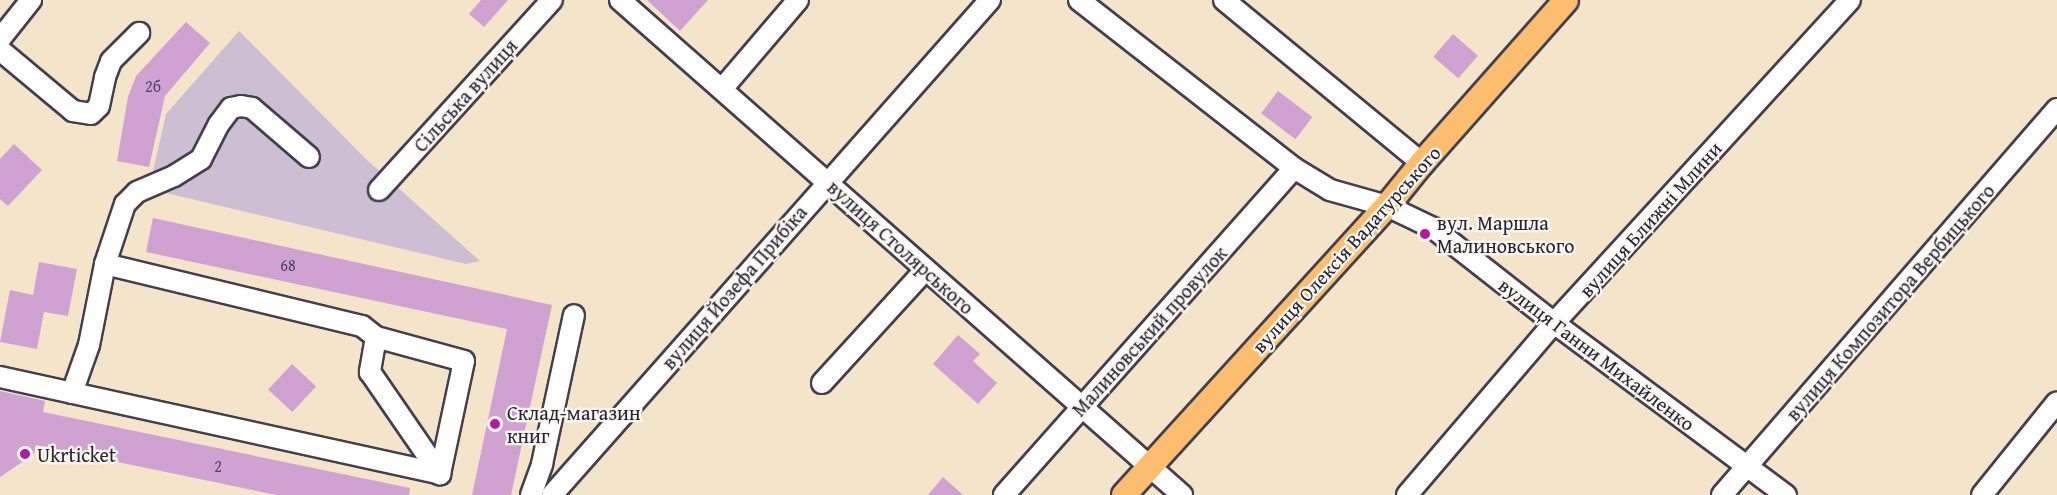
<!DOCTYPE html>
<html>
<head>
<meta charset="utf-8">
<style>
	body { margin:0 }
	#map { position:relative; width:2057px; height:495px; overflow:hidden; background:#f4e5ca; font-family:"Gentium Book Plus",serif }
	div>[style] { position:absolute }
	.industrial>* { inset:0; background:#cdbed3 }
	.building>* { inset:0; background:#cfa2d2; transform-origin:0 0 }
	.roads { filter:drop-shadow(2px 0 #423f50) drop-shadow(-2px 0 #423f50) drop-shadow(0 2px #423f50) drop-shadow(0 -2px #423f50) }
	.minor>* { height:20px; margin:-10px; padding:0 10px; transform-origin:10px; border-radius:10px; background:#fff }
	.major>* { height:24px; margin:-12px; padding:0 12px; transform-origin:12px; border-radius:12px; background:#fbbd6e }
	.dots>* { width:16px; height:16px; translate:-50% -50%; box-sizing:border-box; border:3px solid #fbf7ec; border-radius:50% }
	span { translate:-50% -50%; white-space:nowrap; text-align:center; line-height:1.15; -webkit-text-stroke:4.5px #fbf7ec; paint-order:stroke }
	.number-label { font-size:16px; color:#4d4261 }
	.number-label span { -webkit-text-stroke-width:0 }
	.street-label { font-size:20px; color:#22223b }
	.poi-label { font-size:20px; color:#22223b }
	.left { translate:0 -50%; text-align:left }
</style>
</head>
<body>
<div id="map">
	<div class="industrial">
		<i style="clip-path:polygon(239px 31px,367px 160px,480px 261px,466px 264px,149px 189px,166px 114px)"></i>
	</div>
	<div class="building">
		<i style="clip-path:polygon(481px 0,508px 0,484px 27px,469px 14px)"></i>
		<i style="clip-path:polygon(647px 0,708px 0,680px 31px)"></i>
		<i style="clip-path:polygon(186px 22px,210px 43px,165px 96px,149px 167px,117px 161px,128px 97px,136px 76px)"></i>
		<i style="left:1453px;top:34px;width:33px;height:30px;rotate:41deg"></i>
		<i style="left:1278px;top:91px;width:43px;height:28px;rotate:37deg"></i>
		<i style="clip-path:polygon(14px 144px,42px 170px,8px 206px,0 199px,0 159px)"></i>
		<i style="clip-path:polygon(153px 218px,552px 305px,511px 495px,472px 495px,507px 329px,146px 252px)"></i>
		<i style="clip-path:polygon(39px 262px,77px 269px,68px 316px,44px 312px,37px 349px,0 342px,10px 290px,33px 295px)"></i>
		<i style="clip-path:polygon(958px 335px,980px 354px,973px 361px,997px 383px,978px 404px,933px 364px)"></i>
		<i style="left:292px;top:364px;width:33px;height:35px;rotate:43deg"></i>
		<i style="clip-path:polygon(0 391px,45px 401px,43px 412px,410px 488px,409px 495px,276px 495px,36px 445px,34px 454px,0 477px)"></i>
		<i style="clip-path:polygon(943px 477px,963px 495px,928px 495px)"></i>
	</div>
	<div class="roads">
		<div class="minor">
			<i style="left:620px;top:0;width:749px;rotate:41.37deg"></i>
			<i style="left:1079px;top:0;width:273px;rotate:38deg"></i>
			<i style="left:1294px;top:168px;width:42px;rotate:31.4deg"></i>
			<i style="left:1330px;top:190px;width:59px;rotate:15.7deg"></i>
			<i style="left:1387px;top:206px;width:51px;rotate:25.6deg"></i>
			<i style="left:1433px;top:228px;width:154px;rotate:38.1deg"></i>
			<i style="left:1554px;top:323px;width:289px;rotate:36.6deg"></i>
			<i style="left:1224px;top:0;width:256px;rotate:39.5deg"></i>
			<i style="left:0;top:39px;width:50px;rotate:-51.5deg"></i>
			<i style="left:0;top:50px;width:95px;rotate:39.9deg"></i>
			<i style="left:73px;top:111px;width:18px;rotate:9deg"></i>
			<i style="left:91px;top:114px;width:11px;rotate:-45deg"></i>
			<i style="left:99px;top:106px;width:30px;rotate:-78deg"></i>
			<i style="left:105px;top:77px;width:17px;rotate:-69deg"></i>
			<i style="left:111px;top:61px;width:40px;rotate:-45deg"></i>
			<i style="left:722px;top:89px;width:117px;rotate:-49.5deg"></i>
			<i style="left:379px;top:190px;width:257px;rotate:-47.7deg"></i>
			<i style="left:105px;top:264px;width:264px;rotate:13.6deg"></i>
			<i style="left:362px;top:326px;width:18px;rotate:38deg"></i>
			<i style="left:376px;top:337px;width:91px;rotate:15.3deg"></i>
			<i style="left:464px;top:361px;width:116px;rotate:102deg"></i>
			<i style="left:376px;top:337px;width:36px;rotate:100deg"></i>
			<i style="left:370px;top:372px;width:124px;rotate:55.5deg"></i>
			<i style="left:0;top:377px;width:451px;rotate:12.4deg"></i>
			<i style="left:822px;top:383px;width:154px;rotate:-47.6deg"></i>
			<i style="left:72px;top:393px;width:51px;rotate:-70.5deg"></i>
			<i style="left:89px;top:345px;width:83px;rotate:-78.8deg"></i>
			<i style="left:105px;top:264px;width:63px;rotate:-71.6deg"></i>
			<i style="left:125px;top:204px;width:17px;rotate:-45deg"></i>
			<i style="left:137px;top:192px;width:40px;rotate:-23.4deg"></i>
			<i style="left:174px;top:176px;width:32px;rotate:-32deg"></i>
			<i style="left:201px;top:159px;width:39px;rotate:-63deg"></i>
			<i style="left:219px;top:124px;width:20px;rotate:-53deg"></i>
			<i style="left:231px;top:108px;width:10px;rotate:-11deg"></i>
			<i style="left:241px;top:106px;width:11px;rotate:10deg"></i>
			<i style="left:252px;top:108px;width:75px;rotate:40.7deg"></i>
			<i style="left:531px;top:495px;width:33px;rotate:-70deg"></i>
			<i style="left:542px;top:464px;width:152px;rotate:-77.9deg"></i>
			<i style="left:552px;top:495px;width:661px;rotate:-48.5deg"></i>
			<i style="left:1004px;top:495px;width:437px;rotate:-48.4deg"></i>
			<i style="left:1407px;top:495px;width:226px;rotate:-49.5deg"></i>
			<i style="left:1554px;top:323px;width:438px;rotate:-47.5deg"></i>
			<i style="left:1722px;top:495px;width:511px;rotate:-49.05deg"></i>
			<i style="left:1982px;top:495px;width:119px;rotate:-51.1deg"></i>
		</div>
		<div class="major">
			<i style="left:1124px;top:495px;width:391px;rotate:-47.7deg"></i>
			<i style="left:1387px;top:206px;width:55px;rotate:-50.9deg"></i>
			<i style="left:1422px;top:163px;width:217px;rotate:-48.5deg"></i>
		</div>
	</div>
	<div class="dots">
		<i style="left:1425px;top:234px;background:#b5179e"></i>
		<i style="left:495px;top:424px;background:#b5179e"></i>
		<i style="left:25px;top:454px;background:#b5179e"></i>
	</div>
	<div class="number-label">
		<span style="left:153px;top:86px">2б</span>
		<span style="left:288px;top:265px">68</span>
		<span style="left:218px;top:466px">2</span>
	</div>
	<div class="street-label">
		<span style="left:465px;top:95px;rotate:-48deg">Сільська вулиця</span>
		<span style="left:1650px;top:219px;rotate:-48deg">вулиця Ближні Млини</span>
		<span style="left:901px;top:247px;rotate:42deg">вулиця Столярського</span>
		<span style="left:1346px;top:249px;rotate:-48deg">вулиця Олексія Вадатурського</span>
		<span style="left:734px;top:287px;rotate:-49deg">вулиця Йозефа Прибіка</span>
		<span style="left:1890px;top:302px;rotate:-49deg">вулиця Композитора Вербицького</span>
		<span style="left:1149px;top:331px;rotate:-48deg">Малиновський провулок</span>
		<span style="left:1597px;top:354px;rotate:37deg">вулиця Ганни Михайленко</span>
	</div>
	<div class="poi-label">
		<span class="left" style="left:1437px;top:234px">вул. Маршла<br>Малиновського</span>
		<span class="left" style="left:507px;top:424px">Склад-магазин<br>книг</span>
		<span class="left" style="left:37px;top:454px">Ukrticket</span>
	</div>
</div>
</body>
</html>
